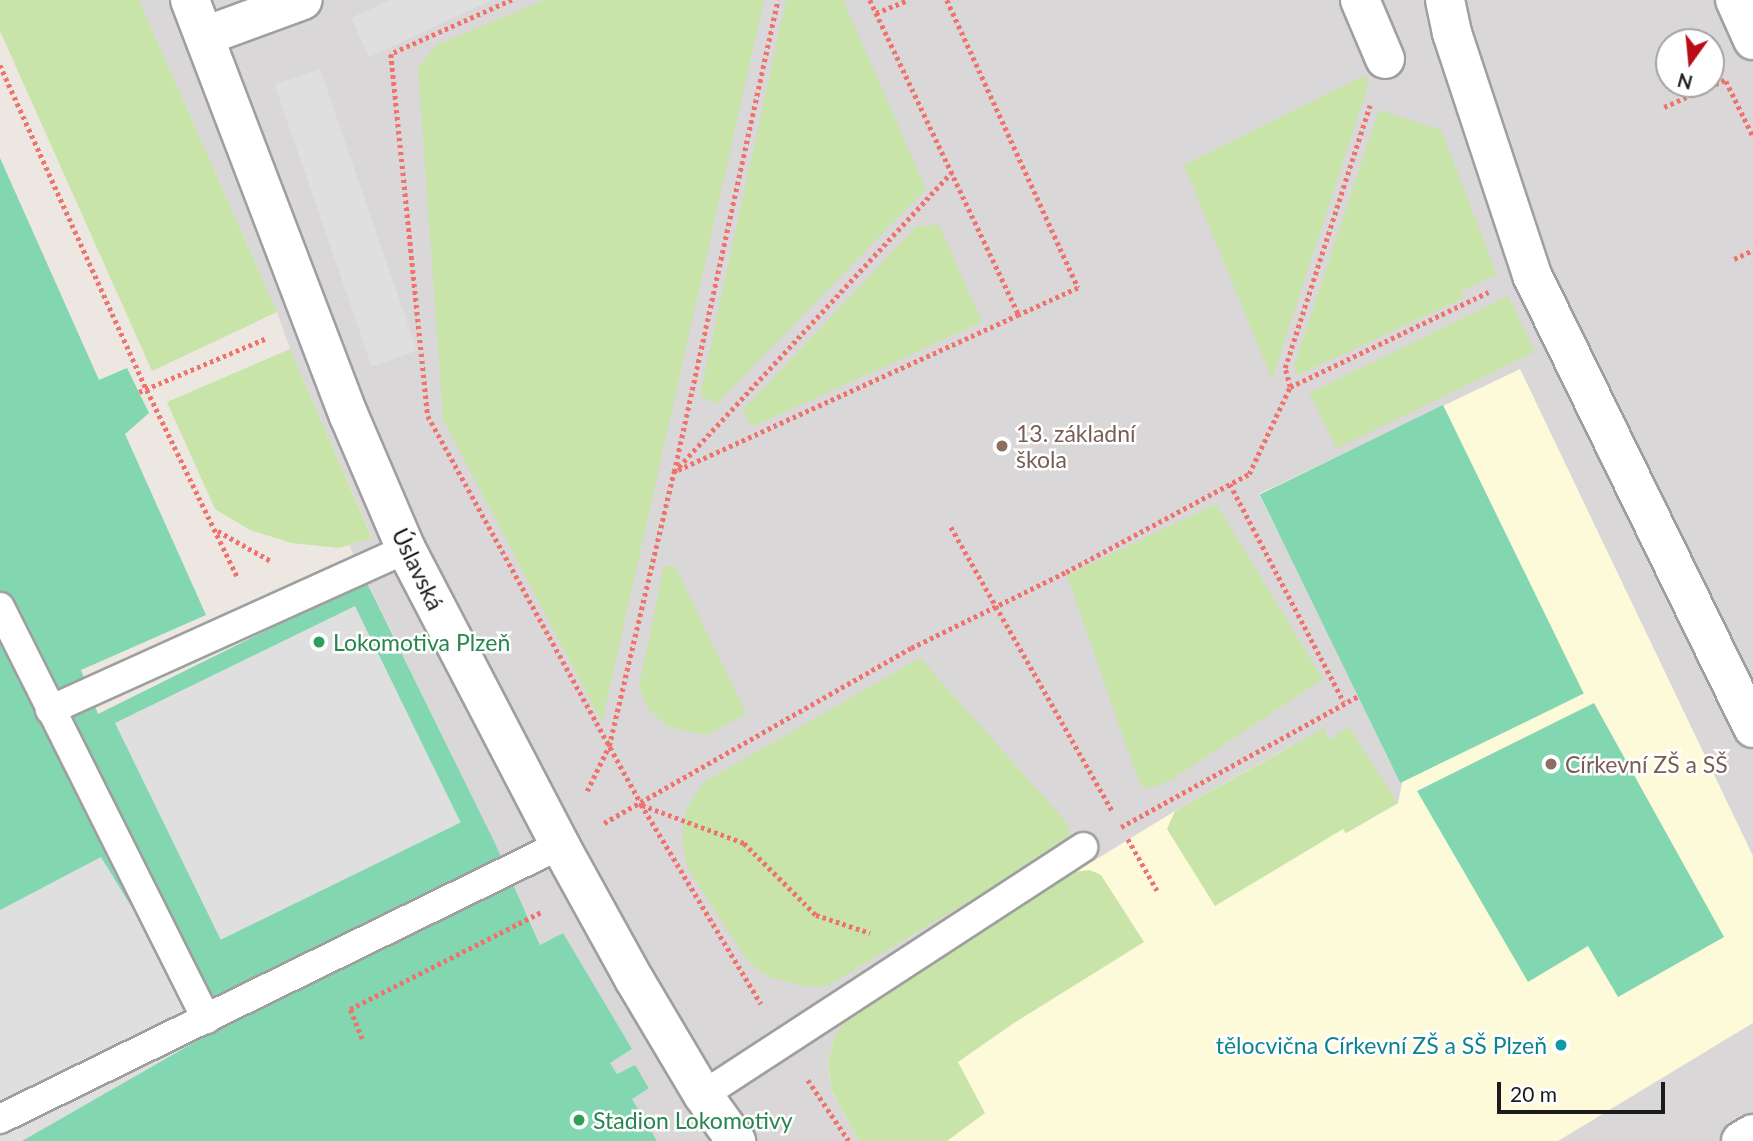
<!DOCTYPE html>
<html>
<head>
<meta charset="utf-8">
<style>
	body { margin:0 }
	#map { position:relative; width:1753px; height:1141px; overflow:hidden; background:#ece7e0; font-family:Lato,sans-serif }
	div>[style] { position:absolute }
	.residential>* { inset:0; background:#d9d7d8 }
	.education>* { inset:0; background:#fcfad9 }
	.grass>* { inset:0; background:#c9e4a8; transform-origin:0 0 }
	.pitch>* { inset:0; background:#82d7b1; transform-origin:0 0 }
	.parking>* { inset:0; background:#dfdfdf; transform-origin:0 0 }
	.path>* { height:4.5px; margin-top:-2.25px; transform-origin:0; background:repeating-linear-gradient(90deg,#f0726d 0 3.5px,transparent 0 7px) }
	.roads { filter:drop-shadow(2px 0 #9f9f9f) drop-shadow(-2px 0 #9f9f9f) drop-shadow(0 2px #9f9f9f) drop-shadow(0 -2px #9f9f9f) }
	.service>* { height:28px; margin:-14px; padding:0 14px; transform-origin:14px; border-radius:14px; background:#fff }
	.minor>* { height:38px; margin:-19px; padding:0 19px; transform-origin:19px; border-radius:19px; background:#fff }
	.tertiary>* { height:38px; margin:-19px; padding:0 19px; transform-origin:19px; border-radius:19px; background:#fff }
	.dots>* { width:19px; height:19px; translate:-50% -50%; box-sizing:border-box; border:4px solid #fff; border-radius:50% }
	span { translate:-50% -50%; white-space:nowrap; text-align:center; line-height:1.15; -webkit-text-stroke:5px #fff; paint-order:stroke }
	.education-label { font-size:23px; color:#785e54 }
	.left { translate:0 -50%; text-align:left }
	.street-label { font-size:23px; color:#1b1b1b }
	.leisure-label { font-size:23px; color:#27864d }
	.culture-label { font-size:23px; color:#0d838f }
	.right { translate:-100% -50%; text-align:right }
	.north { position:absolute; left:1655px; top:28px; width:70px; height:70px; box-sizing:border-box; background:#fff; border:2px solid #a4a4a4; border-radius:50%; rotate:195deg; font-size:19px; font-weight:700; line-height:28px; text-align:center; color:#1b1b1b }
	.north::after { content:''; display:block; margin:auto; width:24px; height:32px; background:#b90c18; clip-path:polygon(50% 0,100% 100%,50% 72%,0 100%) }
	.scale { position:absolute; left:1497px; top:1082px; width:168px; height:32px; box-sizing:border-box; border:4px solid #1b1b1b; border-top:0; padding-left:9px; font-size:21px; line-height:24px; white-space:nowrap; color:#1b1b1b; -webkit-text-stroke:5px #fff; paint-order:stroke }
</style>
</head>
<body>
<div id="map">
	<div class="residential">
		<i style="clip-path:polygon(evenodd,139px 0,1753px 0,1753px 1141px,657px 1141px,631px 1098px,649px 1087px,635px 1065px,617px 1074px,610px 1063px,632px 1049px,562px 933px,541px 946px,494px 841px,349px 545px,372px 537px,290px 349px,277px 312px,139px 0,1669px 42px,1711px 42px,1711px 84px,1669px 84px,1669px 42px)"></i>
	</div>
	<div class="education">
		<i style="clip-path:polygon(1520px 369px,1753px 856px,1753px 1023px,1558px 1141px,859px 1141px,832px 1091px,828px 1065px,834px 1039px,885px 989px,1175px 811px,1293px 745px,1346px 833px,1398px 803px,1402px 783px,1259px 494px)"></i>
	</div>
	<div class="grass">
		<i style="clip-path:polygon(0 0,139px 0,277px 312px,152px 371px,0 31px)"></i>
		<i style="clip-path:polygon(544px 0,764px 0,602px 722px,443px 419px,418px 68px,436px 45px)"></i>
		<i style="clip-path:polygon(786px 0,843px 0,926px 189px,716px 404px,700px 395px)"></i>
		<i style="clip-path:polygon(1365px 75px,1368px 86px,1272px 379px,1184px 165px)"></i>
		<i style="clip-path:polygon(1379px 110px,1441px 130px,1497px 275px,1461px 291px,1464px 298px,1298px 375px,1294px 366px)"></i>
		<i style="clip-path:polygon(939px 225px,982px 322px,752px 427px,743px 410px,917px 226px)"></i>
		<i style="left:1508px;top:296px;width:62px;height:221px;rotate:64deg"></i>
		<i style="clip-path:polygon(290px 349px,372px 538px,339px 548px,292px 543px,250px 530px,215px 509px,167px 402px)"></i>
		<i style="clip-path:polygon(1216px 504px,1323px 679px,1174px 778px,1158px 786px,1143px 788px,1136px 774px,1067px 575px)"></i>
		<i style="clip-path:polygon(664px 566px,675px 566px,746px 714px,706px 735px,668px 727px,648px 709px,639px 686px)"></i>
		<i style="clip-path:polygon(920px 658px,1068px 824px,1069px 836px,1063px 845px,827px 986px,807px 987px,772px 978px,760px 972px,744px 956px,687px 867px,682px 836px,686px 810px,704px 782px)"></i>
		<i style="clip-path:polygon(1349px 727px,1398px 803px,1346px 833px,1343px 829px,1215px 906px,1167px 829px,1175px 811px,1324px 728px,1329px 740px)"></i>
		<i style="clip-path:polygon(1090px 870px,1101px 875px,1144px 942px,1014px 1023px,958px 1062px,985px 1113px,947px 1141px,859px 1141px,832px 1091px,828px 1065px,834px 1039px,850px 1013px,1073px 872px)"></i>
	</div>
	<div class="pitch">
		<i style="clip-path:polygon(0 158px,99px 380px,127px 368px,149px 413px,125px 434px,206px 615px,81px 670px,98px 714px,366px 581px,494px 841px,540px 945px,563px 933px,632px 1049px,610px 1063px,617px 1074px,635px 1065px,649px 1088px,632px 1099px,657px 1141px,0 1141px)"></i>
		<i style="left:1443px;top:405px;width:321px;height:204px;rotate:64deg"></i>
		<i style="clip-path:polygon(1594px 703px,1724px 937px,1618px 997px,1588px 946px,1528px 982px,1417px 791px)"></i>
	</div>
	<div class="parking">
		<i style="clip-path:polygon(390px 0,492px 0,369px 57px,351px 18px)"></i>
		<i style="left:320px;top:69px;width:298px;height:48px;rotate:71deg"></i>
		<i style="left:355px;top:606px;width:241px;height:267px;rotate:64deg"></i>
		<i style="clip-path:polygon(101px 857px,209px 1034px,22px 1141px,0 1141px,0 910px)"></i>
	</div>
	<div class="path">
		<i style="left:512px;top:0;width:133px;rotate:155.9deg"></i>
		<i style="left:391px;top:54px;width:364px;rotate:84.2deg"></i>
		<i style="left:428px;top:416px;width:443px;rotate:61.2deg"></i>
		<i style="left:641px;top:804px;width:233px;rotate:59deg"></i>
		<i style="left:870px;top:0;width:348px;rotate:64.7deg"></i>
		<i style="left:1019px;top:315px;width:379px;rotate:155.5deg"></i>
		<i style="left:674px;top:472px;width:408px;rotate:-47.2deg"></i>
		<i style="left:947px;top:0;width:316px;rotate:65.5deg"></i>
		<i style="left:1078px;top:288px;width:65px;rotate:155.4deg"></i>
		<i style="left:876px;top:13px;width:35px;rotate:-22deg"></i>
		<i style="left:0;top:65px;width:357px;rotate:65.7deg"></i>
		<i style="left:147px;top:390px;width:209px;rotate:64.2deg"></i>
		<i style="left:1726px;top:81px;width:61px;rotate:63.9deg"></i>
		<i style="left:1664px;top:107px;width:67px;rotate:-23.9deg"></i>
		<i style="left:1734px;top:259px;width:21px;rotate:-25deg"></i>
		<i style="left:1290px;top:387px;width:220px;rotate:-25.6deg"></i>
		<i style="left:139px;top:392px;width:139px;rotate:-22.9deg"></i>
		<i style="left:1230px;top:484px;width:246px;rotate:62.4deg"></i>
		<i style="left:951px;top:527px;width:328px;rotate:60.4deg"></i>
		<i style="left:218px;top:531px;width:61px;rotate:29.5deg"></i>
		<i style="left:587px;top:791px;width:50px;rotate:-63.9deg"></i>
		<i style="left:609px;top:746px;width:282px;rotate:-76.7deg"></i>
		<i style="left:674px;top:472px;width:483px;rotate:-77.6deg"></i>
		<i style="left:642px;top:805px;width:109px;rotate:20.4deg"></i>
		<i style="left:744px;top:843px;width:102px;rotate:45deg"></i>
		<i style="left:816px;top:915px;width:57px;rotate:18.4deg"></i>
		<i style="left:604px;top:823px;width:353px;rotate:-29.7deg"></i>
		<i style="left:911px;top:648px;width:173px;rotate:-26.1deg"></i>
		<i style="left:1066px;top:572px;width:208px;rotate:-28.2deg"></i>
		<i style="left:1249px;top:474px;width:96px;rotate:-64.8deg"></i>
		<i style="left:1290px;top:387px;width:20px;rotate:-105deg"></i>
		<i style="left:1285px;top:368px;width:276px;rotate:-72.1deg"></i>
		<i style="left:1121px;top:827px;width:271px;rotate:-28.9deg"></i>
		<i style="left:1128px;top:839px;width:59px;rotate:60.4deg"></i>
		<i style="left:362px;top:1039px;width:32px;rotate:-112deg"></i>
		<i style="left:350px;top:1009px;width:216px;rotate:-26.9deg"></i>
		<i style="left:808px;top:1080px;width:73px;rotate:56.1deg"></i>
	</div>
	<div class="roads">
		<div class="service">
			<i style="left:0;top:607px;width:461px;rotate:63.4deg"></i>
			<i style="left:50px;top:710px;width:391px;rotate:-24.3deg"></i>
			<i style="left:703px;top:1095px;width:454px;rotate:-33.1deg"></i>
			<i style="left:0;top:1119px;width:623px;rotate:-26.07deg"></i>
		</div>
		<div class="minor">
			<i style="left:190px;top:0;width:445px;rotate:69.1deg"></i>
			<i style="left:349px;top:416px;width:145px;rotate:66.8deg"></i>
			<i style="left:406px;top:549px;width:334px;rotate:62.5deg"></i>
			<i style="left:560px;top:845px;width:153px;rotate:61.1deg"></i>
			<i style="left:634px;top:979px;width:135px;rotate:59.3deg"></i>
			<i style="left:703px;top:1095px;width:57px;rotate:54.3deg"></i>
			<i style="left:1360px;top:0;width:64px;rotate:67deg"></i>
			<i style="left:1445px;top:0;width:34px;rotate:78deg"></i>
			<i style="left:1452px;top:33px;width:255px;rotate:71.7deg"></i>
			<i style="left:1532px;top:275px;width:504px;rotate:63.99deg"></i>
			<i style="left:205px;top:36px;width:104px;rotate:-20.2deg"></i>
			<i style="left:1741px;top:1141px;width:14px;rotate:-30deg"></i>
		</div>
		<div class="tertiary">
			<i style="left:1735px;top:0;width:44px;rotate:65.8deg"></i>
		</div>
	</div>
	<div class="dots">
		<i style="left:1002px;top:446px;background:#8d6e63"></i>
		<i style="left:319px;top:642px;background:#2e9e5b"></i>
		<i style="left:1551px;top:764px;background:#8d6e63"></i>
		<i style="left:1561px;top:1045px;background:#0f9aa8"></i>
		<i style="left:579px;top:1120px;background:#2e9e5b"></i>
	</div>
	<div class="education-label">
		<span class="left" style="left:1016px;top:446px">13. základní<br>škola</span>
		<span class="left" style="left:1565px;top:764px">Církevní ZŠ a SŠ</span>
	</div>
	<div class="street-label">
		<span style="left:418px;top:569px;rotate:64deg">Úslavská</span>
	</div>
	<div class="leisure-label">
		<span class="left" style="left:333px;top:642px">Lokomotiva Plzeň</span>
		<span class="left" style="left:593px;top:1120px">Stadion Lokomotivy</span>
	</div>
	<div class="culture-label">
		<span class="right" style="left:1547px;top:1045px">tělocvična Církevní ZŠ a SŠ Plzeň</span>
	</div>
	<div class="north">N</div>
	<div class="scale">20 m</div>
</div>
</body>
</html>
